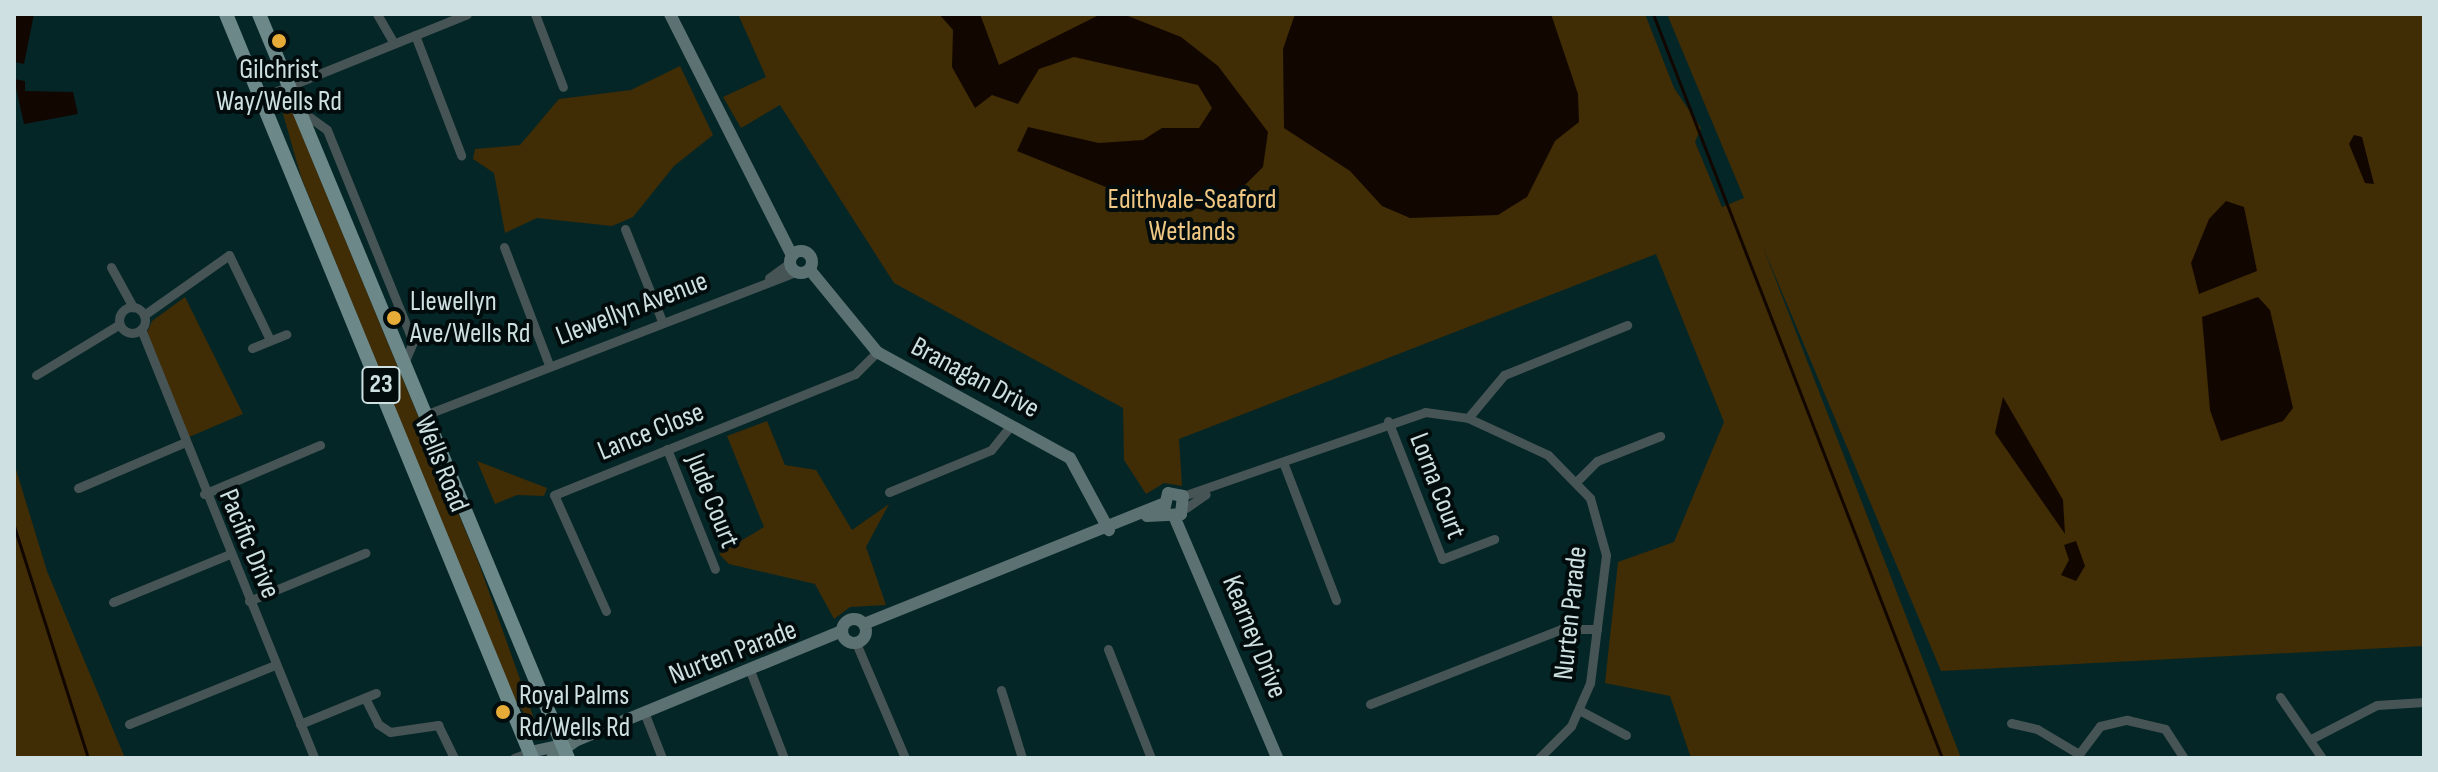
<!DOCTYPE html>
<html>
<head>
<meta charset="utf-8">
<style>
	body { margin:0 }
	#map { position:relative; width:2438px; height:772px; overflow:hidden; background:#052627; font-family:"Sofia Sans Condensed",sans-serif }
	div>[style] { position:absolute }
	.green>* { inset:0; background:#402c05 }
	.water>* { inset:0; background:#120700 }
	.stream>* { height:3px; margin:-1.5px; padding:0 1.5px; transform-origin:1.5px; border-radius:1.5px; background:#120700 }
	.street>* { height:9px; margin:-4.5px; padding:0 4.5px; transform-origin:4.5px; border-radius:4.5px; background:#475455 }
	.street>.ring { margin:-4.5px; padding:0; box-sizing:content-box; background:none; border:9px solid #475455; border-radius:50% }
	.secondary>* { height:12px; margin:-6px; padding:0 6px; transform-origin:6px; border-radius:6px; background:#5c7172 }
	.secondary>.ring { margin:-6px; padding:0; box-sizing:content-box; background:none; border:12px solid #5c7172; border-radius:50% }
	.primary>* { height:14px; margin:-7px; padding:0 7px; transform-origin:7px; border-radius:7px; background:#6c8889 }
	.dots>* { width:22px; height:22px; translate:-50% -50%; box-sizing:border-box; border:4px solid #020c0d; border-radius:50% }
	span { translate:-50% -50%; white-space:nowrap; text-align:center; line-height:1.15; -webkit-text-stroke:8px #020c0d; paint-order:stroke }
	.shield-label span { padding:2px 6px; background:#020c0d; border:2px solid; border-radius:6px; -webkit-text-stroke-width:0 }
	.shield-label { font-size:26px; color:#cee0e1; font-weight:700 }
	.poi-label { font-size:28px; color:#cee0e1 }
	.left { translate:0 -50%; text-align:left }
	.park-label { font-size:28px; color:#f0c884 }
	.street-label { font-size:28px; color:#cee0e1 }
	.frame { position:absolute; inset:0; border:16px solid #cee0e1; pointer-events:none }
</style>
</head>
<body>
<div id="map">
	<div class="green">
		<i style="clip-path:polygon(738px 14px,1645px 14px,1674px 88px,1701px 128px,1695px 142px,1722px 207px,1744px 198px,1667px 14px,2424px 14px,2424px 646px,1941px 671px,1763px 247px,1961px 758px,1691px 758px,1670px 696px,1605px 683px,1618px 562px,1674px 542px,1724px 422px,1656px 254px,1179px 439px,1182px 486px,1164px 483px,1146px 494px,1124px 460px,1123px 408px,894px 283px,780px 105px,741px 128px,723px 97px,766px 77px)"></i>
		<i style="clip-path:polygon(680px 66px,713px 135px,674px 166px,633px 217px,612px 226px,537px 218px,505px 233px,494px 173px,473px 159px,475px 149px,520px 145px,559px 99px,631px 90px)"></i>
		<i style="clip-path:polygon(278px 96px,287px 99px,478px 561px,542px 741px,510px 692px,301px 177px)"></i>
		<i style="clip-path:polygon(185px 297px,243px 414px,189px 437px,146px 335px,152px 321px)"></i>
		<i style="clip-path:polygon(767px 421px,785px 465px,816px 470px,852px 530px,889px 504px,866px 547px,886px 605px,850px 607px,834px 619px,815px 584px,729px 564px,719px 554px,764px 527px,727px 436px)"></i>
		<i style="clip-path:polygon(477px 461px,547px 488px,544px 496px,517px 495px,495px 504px)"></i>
		<i style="clip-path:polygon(14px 463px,47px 571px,125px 758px,14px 758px)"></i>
	</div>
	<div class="water">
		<i style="clip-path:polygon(14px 14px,34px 14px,24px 64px,14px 62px)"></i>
		<i style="clip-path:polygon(939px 14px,980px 14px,999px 65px,1101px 14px,1123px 14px,1181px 37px,1218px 66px,1268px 132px,1263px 167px,1233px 197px,1205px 210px,1133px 198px,1017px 151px,1028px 127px,1099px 143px,1143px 140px,1162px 128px,1199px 128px,1212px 108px,1198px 85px,1074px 57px,1039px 69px,1018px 104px,992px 95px,975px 108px,952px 67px,953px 30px)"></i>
		<i style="clip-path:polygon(1295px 14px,1551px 14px,1578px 94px,1579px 122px,1555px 141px,1527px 197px,1498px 215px,1410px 218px,1382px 206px,1350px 171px,1284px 128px,1283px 49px)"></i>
		<i style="clip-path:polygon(14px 79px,25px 81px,25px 91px,73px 92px,78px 114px,24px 124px)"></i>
		<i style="clip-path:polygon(2354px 135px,2362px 137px,2374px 184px,2365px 183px,2349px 144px)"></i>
		<i style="clip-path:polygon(2226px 201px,2244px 207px,2257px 271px,2199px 294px,2191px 263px,2209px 219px)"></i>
		<i style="clip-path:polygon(2258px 297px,2270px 310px,2293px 408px,2283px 421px,2221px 441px,2210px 410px,2202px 317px)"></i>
		<i style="clip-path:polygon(2003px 397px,2063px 500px,2065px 534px,1995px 433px)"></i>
		<i style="clip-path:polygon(2076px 541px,2085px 566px,2076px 581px,2061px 575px,2069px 560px,2064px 545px)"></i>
	</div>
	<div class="stream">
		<i style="left:1653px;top:14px;width:798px;rotate:68.77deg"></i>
		<i style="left:14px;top:526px;width:244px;rotate:72.3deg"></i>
	</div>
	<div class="street">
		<i style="left:377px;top:14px;width:32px;rotate:60deg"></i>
		<i style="left:535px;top:14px;width:78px;rotate:69deg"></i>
		<i style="left:415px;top:35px;width:129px;rotate:69deg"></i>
		<i style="left:262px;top:97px;width:221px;rotate:-22deg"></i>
		<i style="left:297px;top:108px;width:37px;rotate:36deg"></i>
		<i style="left:327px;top:130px;width:229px;rotate:67.9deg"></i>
		<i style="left:413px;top:342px;width:25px;rotate:113deg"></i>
		<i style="left:625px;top:229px;width:99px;rotate:68.1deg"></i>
		<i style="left:504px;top:247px;width:126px;rotate:69.1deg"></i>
		<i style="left:111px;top:267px;width:46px;rotate:61.2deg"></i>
		<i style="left:769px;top:278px;width:26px;rotate:-36deg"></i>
		<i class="ring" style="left:119px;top:307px;width:17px;height:17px"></i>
		<i style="left:144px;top:315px;width:104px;rotate:-35.2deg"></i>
		<i style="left:229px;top:255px;width:94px;rotate:64.2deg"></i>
		<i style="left:141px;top:329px;width:463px;rotate:68deg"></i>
		<i style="left:252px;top:348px;width:37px;rotate:-22deg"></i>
		<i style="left:36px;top:375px;width:98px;rotate:-31.3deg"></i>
		<i style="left:425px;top:415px;width:397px;rotate:-21.1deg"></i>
		<i style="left:1468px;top:418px;width:56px;rotate:-50.1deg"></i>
		<i style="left:1504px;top:375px;width:133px;rotate:-22.1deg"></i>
		<i style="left:1388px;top:421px;width:148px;rotate:68.6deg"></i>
		<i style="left:1442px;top:559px;width:56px;rotate:-21deg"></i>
		<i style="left:667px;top:449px;width:129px;rotate:68.2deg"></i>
		<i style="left:1283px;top:462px;width:148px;rotate:69deg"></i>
		<i style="left:1578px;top:480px;width:27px;rotate:-45deg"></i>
		<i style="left:1597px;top:461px;width:68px;rotate:-21.6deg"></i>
		<i style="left:78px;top:488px;width:114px;rotate:-23.2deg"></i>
		<i style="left:889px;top:492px;width:110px;rotate:-22.4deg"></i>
		<i style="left:991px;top:450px;width:32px;rotate:-51deg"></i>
		<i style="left:204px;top:494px;width:126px;rotate:-22.9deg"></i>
		<i style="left:1183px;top:496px;width:256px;rotate:-19.1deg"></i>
		<i style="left:1425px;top:412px;width:43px;rotate:7.9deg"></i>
		<i style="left:1468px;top:418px;width:88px;rotate:24.8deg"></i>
		<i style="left:1548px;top:455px;width:60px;rotate:45.7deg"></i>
		<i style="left:1590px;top:498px;width:59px;rotate:74.3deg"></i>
		<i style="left:1606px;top:555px;width:129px;rotate:97.1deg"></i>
		<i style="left:1590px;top:683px;width:47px;rotate:113.8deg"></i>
		<i style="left:1571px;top:726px;width:45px;rotate:135deg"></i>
		<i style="left:1186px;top:508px;width:24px;rotate:-35deg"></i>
		<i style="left:249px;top:601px;width:126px;rotate:-22.5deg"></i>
		<i style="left:113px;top:602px;width:126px;rotate:-22.3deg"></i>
		<i style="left:606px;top:611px;width:127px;rotate:-114.1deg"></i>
		<i style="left:554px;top:495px;width:324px;rotate:-21.9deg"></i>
		<i style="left:855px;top:374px;width:31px;rotate:-45deg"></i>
		<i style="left:856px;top:643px;width:125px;rotate:66.9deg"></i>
		<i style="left:1108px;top:649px;width:117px;rotate:68.5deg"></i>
		<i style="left:751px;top:673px;width:91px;rotate:68.8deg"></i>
		<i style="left:1001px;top:690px;width:71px;rotate:72.8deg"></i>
		<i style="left:2280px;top:697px;width:74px;rotate:55.5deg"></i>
		<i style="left:365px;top:698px;width:29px;rotate:63deg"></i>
		<i style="left:378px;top:724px;width:14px;rotate:34deg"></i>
		<i style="left:390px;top:732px;width:49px;rotate:-8.3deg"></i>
		<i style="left:438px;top:725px;width:37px;rotate:64deg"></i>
		<i style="left:1370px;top:704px;width:205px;rotate:-21.4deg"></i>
		<i style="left:1561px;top:629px;width:36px"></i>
		<i style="left:1581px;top:711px;width:51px;rotate:28.1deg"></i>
		<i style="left:644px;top:712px;width:49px;rotate:68.6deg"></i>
		<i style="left:2011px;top:723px;width:27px;rotate:13deg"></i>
		<i style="left:2037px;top:729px;width:49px;rotate:30.8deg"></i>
		<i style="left:129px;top:724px;width:157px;rotate:-22deg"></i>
		<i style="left:300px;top:724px;width:82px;rotate:-22.2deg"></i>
		<i style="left:2311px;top:739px;width:74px;rotate:-27.3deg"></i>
		<i style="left:2377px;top:705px;width:47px;rotate:-3.7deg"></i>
		<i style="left:514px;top:758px;width:17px;rotate:-21deg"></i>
		<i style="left:2076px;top:758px;width:40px;rotate:-53deg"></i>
		<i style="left:2100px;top:726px;width:28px;rotate:-13deg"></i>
		<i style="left:2127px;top:720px;width:39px;rotate:13deg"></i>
		<i style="left:2165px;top:729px;width:35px;rotate:57deg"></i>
	</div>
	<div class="secondary">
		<i style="left:670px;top:14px;width:271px;rotate:63.2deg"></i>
		<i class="ring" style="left:790px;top:251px;width:10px;height:10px"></i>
		<i style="left:810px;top:270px;width:106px;rotate:50.7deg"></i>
		<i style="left:877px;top:352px;width:220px;rotate:28.8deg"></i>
		<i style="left:1070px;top:458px;width:82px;rotate:61.6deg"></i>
		<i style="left:1147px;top:516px;width:34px;rotate:-3deg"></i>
		<i style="left:1181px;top:514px;width:18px;rotate:-84deg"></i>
		<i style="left:1183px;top:496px;width:15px;rotate:-169deg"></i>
		<i style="left:1168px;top:493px;width:18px;rotate:103deg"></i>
		<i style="left:1174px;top:516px;width:263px;rotate:66.9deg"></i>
		<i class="ring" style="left:842px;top:619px;width:12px;height:12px"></i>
		<i style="left:864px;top:624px;width:321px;rotate:-21.9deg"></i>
		<i style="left:530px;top:752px;width:39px;rotate:-12deg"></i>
		<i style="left:552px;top:758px;width:29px;rotate:-36deg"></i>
		<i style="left:575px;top:741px;width:289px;rotate:-22.4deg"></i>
	</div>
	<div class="primary">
		<i style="left:226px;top:14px;width:804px;rotate:67.64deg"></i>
		<i style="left:259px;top:14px;width:806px;rotate:67.45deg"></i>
	</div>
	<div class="dots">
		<i style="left:279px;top:41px;background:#e7ac37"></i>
		<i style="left:394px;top:318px;background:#e7ac37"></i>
		<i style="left:503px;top:712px;background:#e7ac37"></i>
	</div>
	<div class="shield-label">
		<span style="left:381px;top:385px">23</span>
	</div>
	<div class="poi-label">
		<span style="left:279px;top:86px">Gilchrist<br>Way/Wells Rd</span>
		<span class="left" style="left:410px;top:318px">Llewellyn<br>Ave/Wells Rd</span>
		<span class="left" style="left:519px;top:712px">Royal Palms<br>Rd/Wells Rd</span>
	</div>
	<div class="park-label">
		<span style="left:1192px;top:216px">Edithvale-Seaford<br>Wetlands</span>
	</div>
	<div class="street-label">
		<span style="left:632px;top:309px;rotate:-21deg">Llewellyn Avenue</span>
		<span style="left:975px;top:378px;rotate:28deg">Branagan Drive</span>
		<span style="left:651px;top:432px;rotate:-22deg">Lance Close</span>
		<span style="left:441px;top:464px;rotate:68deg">Wells Road</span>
		<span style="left:1437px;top:486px;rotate:69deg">Lorna Court</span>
		<span style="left:712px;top:501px;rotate:68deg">Jude Court</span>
		<span style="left:249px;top:544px;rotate:67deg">Pacific Drive</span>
		<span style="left:1571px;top:613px;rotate:-84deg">Nurten Parade</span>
		<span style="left:1254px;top:637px;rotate:68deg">Kearney Drive</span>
		<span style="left:733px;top:653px;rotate:-21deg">Nurten Parade</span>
	</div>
	<div class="frame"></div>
</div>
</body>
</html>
